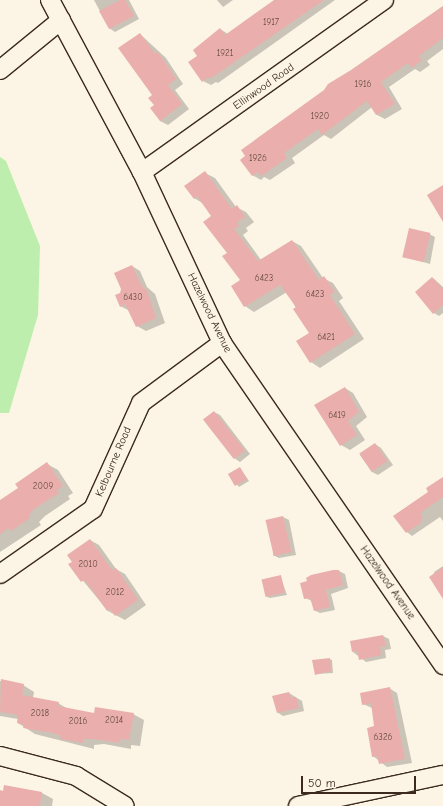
<!DOCTYPE html>
<html>
<head>
<meta charset="utf-8">
<style>
	body { margin:0 }
	#map { position:relative; width:443px; height:806px; overflow:hidden; background:#fcf5e5; font-family:"Comic Neue",sans-serif }
	div>[style] { position:absolute }
	.green>* { inset:0; background:#beeead }
	.shadow>* { inset:0; background:#0003 }
	.building>* { inset:0; background:#eaafad; transform-origin:0 0 }
	.roads { filter:drop-shadow(1px 0 #3b2a1e) drop-shadow(-1px 0 #3b2a1e) drop-shadow(0 1px #3b2a1e) drop-shadow(0 -1px #3b2a1e) }
	.street>* { height:18px; margin:-9px; padding:0 9px; transform-origin:9px; border-radius:9px; background:#fcf5e5 }
	span { translate:-50% -50%; white-space:nowrap; text-align:center; line-height:1.15; -webkit-text-stroke:3px #fcf5e5; paint-order:stroke }
	.number-label { font-size:9px; color:#674b42 }
	.number-label span { -webkit-text-stroke-width:0 }
	.street-label { font-size:11px; color:#3b2a1e }
	.scale { position:absolute; left:301px; top:776px; width:115px; height:18px; box-sizing:border-box; border:2px solid #3b2a1e; border-top:0; padding-left:5px; font-size:12px; line-height:14px; white-space:nowrap; color:#3b2a1e; -webkit-text-stroke:3px #fcf5e5; paint-order:stroke }
</style>
</head>
<body>
<div id="map">
	<div class="green">
		<i style="clip-path:polygon(0 157px,6px 161px,40px 246px,38px 315px,9px 413px,0 413px)"></i>
	</div>
	<div class="shadow">
		<i style="clip-path:polygon(94px 0,129px 0,139px 19px,115px 32px,109px 28px)"></i>
		<i style="clip-path:polygon(217px 0,233px 0,223px 7px)"></i>
		<i style="clip-path:polygon(276px 0,335px 0,218px 83px,216px 82px,211px 85px,203px 81px,220px 29px,228px 34px)"></i>
		<i style="clip-path:polygon(443px 6px,443px 49px,427px 61px,430px 65px,420px 72px,415px 69px,389px 87px,402px 109px,385px 119px,377px 115px,372px 107px,331px 139px,324px 135px,292px 158px,295px 163px,270px 180px,264px 177px,261px 180px,252px 175px,352px 71px)"></i>
		<i style="clip-path:polygon(140px 34px,166px 58px,183px 84px,175px 90px,189px 109px,168px 125px,160px 121px,155px 105px)"></i>
		<i style="clip-path:polygon(205px 173px,215px 178px,236px 207px,246px 212px,254px 222px,246px 228px,248px 231px,243px 235px,261px 260px,292px 241px,301px 246px,323px 278px,333px 283px,343px 298px,339px 301px,364px 339px,320px 368px,311px 362px,310px 333px,287px 292px,254px 312px,245px 306px,241px 280px,213px 216px,204px 204px,194px 198px)"></i>
		<i style="clip-path:polygon(429px 234px,435px 237px,430px 264px,403px 256px)"></i>
		<i style="clip-path:polygon(132px 266px,140px 271px,147px 287px,155px 294px,165px 323px,146px 331px,137px 326px,130px 311px,120px 306px,122px 289px)"></i>
		<i style="clip-path:polygon(433px 278px,443px 287px,443px 313px,439px 316px,434px 313px)"></i>
		<i style="clip-path:polygon(345px 388px,353px 393px,367px 417px,356px 426px,365px 440px,350px 450px,341px 445px)"></i>
		<i style="clip-path:polygon(214px 412px,220px 415px,250px 454px,240px 462px,234px 458px)"></i>
		<i style="clip-path:polygon(375px 444px,381px 448px,393px 465px,378px 475px,372px 472px,360px 455px)"></i>
		<i style="clip-path:polygon(47px 464px,58px 470px,73px 493px,68px 496px,70px 499px,45px 516px,39px 522px,41px 525px,0 552px,0 502px,20px 488px)"></i>
		<i style="clip-path:polygon(240px 468px,249px 481px,239px 487px,229px 475px)"></i>
		<i style="clip-path:polygon(443px 482px,443px 521px,440px 517px,412px 536px,407px 532px,394px 516px)"></i>
		<i style="clip-path:polygon(283px 517px,289px 520px,296px 555px,279px 558px,273px 555px)"></i>
		<i style="clip-path:polygon(90px 540px,99px 545px,116px 569px,125px 574px,146px 605px,125px 620px,108px 611px,70px 565px)"></i>
		<i style="clip-path:polygon(443px 566px,443px 590px,434px 572px)"></i>
		<i style="clip-path:polygon(339px 571px,345px 574px,348px 588px,331px 594px,335px 610px,320px 613px,314px 610px,312px 601px,305px 598px)"></i>
		<i style="clip-path:polygon(280px 576px,287px 595px,270px 598px,267px 597px)"></i>
		<i style="clip-path:polygon(383px 636px,389px 639px,391px 649px,385px 650px,386px 658px,366px 662px,353px 652px)"></i>
		<i style="clip-path:polygon(329px 659px,332px 660px,333px 673px,316px 674px)"></i>
		<i style="clip-path:polygon(0 681px,23px 685px,34px 692px,33px 698px,58px 703px,68px 709px,95px 714px,133px 714px,144px 720px,140px 746px,131px 745px,131px 749px,104px 744px,94px 745px,94px 749px,35px 734px,18px 723px,18px 719px,0 716px)"></i>
		<i style="clip-path:polygon(389px 688px,397px 693px,412px 763px,387px 767px,373px 756px,375px 727px,372px 708px,363px 704px)"></i>
		<i style="clip-path:polygon(289px 693px,302px 701px,304px 711px,283px 716px,277px 712px)"></i>
		<i style="clip-path:polygon(5px 786px,42px 793px,53px 799px,52px 806px,0 806px,0 791px,4px 792px)"></i>
	</div>
	<div class="building">
		<i style="clip-path:polygon(120px 0,125px 0,134px 16px,109px 29px,99px 11px)"></i>
		<i style="clip-path:polygon(274px 0,324px 0,210px 79px,208px 77px,202px 82px,188px 62px,197px 56px,193px 50px,220px 28px,225px 35px)"></i>
		<i style="clip-path:polygon(443px 6px,443px 38px,419px 56px,422px 60px,412px 68px,408px 63px,381px 82px,395px 104px,376px 115px,367px 101px,322px 135px,318px 129px,284px 153px,287px 158px,261px 176px,258px 172px,252px 176px,240px 160px,245px 156px,241px 150px,324px 90px,328px 84px,351px 70px)"></i>
		<i style="clip-path:polygon(140px 33px,155px 54px,158px 52px,176px 79px,168px 85px,182px 104px,160px 121px,150px 108px,154px 105px,148px 98px,152px 95px,118px 48px)"></i>
		<i style="clip-path:polygon(205px 171px,232px 209px,237px 205px,245px 217px,237px 222px,239px 226px,234px 229px,258px 261px,292px 240px,319px 280px,324px 276px,335px 292px,330px 295px,355px 334px,310px 363px,296px 341px,309px 333px,293px 309px,296px 307px,280px 285px,244px 307px,231px 286px,240px 280px,222px 256px,227px 253px,203px 222px,211px 216px,197px 196px,194px 199px,184px 186px)"></i>
		<i style="clip-path:polygon(443px 185px,443px 222px,427px 195px)"></i>
		<i style="left:409px;top:228px;width:22px;height:30px;rotate:13deg"></i>
		<i style="clip-path:polygon(132px 265px,139px 281px,144px 289px,146px 288px,156px 318px,136px 327px,125px 304px,120px 307px,115px 295px,120px 293px,121px 289px,114px 273px)"></i>
		<i style="clip-path:polygon(432px 277px,443px 289px,443px 305px,433px 314px,415px 292px)"></i>
		<i style="clip-path:polygon(345px 387px,359px 412px,348px 421px,357px 435px,340px 446px,314px 405px)"></i>
		<i style="left:214px;top:411px;width:50px;height:14px;rotate:52deg"></i>
		<i style="left:375px;top:443px;width:22px;height:19px;rotate:56deg"></i>
		<i style="clip-path:polygon(47px 462px,63px 486px,57px 490px,59px 493px,34px 509px,29px 515px,30px 518px,11px 531px,9px 528px,0 534px,0 500px,18px 488px,15px 484px)"></i>
		<i style="left:240px;top:467px;width:14px;height:14px;rotate:60deg"></i>
		<i style="clip-path:polygon(443px 477px,443px 497px,420px 513px,423px 518px,420px 520px,422px 522px,406px 533px,393px 516px,428px 492px,426px 488px)"></i>
		<i style="left:283px;top:516px;width:37px;height:18px;rotate:77deg"></i>
		<i style="clip-path:polygon(90px 539px,112px 570px,116px 568px,138px 600px,115px 616px,110px 609px,107px 611px,90px 587px,84px 580px,81px 582px,68px 564px,72px 562px,67px 555px)"></i>
		<i style="clip-path:polygon(443px 567px,443px 599px,429px 577px)"></i>
		<i style="clip-path:polygon(333px 570px,339px 570px,343px 585px,326px 590px,330px 607px,314px 611px,310px 598px,304px 599px,300px 583px,307px 581px,306px 578px,311px 575px)"></i>
		<i style="left:281px;top:575px;width:18px;height:20px;rotate:77deg"></i>
		<i style="clip-path:polygon(383px 635px,386px 646px,380px 647px,381px 655px,359px 660px,357px 651px,352px 652px,350px 641px)"></i>
		<i style="clip-path:polygon(330px 658px,331px 671px,315px 675px,312px 660px)"></i>
		<i style="clip-path:polygon(1px 679px,24px 684px,22px 695px,59px 702px,58px 706px,94px 713px,95px 707px,134px 713px,129px 740px,120px 739px,120px 743px,92px 739px,83px 739px,83px 743px,60px 739px,61px 736px,53px 733px,23px 728px,24px 725px,17px 723px,18px 715px,0 712px)"></i>
		<i style="clip-path:polygon(390px 687px,405px 759px,379px 764px,377px 756px,372px 757px,367px 728px,374px 726px,371px 703px,362px 705px,360px 693px)"></i>
		<i style="clip-path:polygon(289px 692px,291px 698px,296px 697px,299px 708px,277px 713px,272px 696px)"></i>
		<i style="clip-path:polygon(4px 785px,42px 792px,40px 806px,0 806px,0 790px,3px 791px)"></i>
	</div>
	<div class="roads">
		<div class="street">
			<i style="left:50px;top:0;width:195px;rotate:61.9deg"></i>
			<i style="left:142px;top:172px;width:189px;rotate:64.9deg"></i>
			<i style="left:222px;top:343px;width:391px;rotate:55.5deg"></i>
			<i style="left:0;top:70px;width:79px;rotate:-39.3deg"></i>
			<i style="left:142px;top:172px;width:297px;rotate:-35.4deg"></i>
			<i style="left:0;top:574px;width:113px;rotate:-35deg"></i>
			<i style="left:93px;top:509px;width:116px;rotate:-65.6deg"></i>
			<i style="left:141px;top:403px;width:101px;rotate:-36.5deg"></i>
			<i style="left:0;top:756px;width:79px;rotate:14.7deg"></i>
			<i style="left:76px;top:776px;width:57px;rotate:31.5deg"></i>
			<i style="left:298px;top:806px;width:148px;rotate:-12.1deg"></i>
		</div>
	</div>
	<div class="number-label">
		<span style="left:271px;top:22px">1917</span>
		<span style="left:225px;top:53px">1921</span>
		<span style="left:363px;top:84px">1916</span>
		<span style="left:320px;top:116px">1920</span>
		<span style="left:258px;top:158px">1926</span>
		<span style="left:264px;top:278px">6423</span>
		<span style="left:315px;top:294px">6423</span>
		<span style="left:133px;top:297px">6430</span>
		<span style="left:326px;top:337px">6421</span>
		<span style="left:337px;top:415px">6419</span>
		<span style="left:43px;top:486px">2009</span>
		<span style="left:88px;top:564px">2010</span>
		<span style="left:115px;top:592px">2012</span>
		<span style="left:40px;top:713px">2018</span>
		<span style="left:114px;top:720px">2014</span>
		<span style="left:78px;top:721px">2016</span>
		<span style="left:383px;top:737px">6326</span>
	</div>
	<div class="street-label">
		<span style="left:264px;top:87px;rotate:-35deg">Ellinwood Road</span>
		<span style="left:209px;top:313px;rotate:64deg">Hazelwood Avenue</span>
		<span style="left:114px;top:462px;rotate:-67deg">Kelbourne Road</span>
		<span style="left:387px;top:583px;rotate:55deg">Hazelwood Avenue</span>
	</div>
	<div class="scale">50 m</div>
</div>
</body>
</html>
